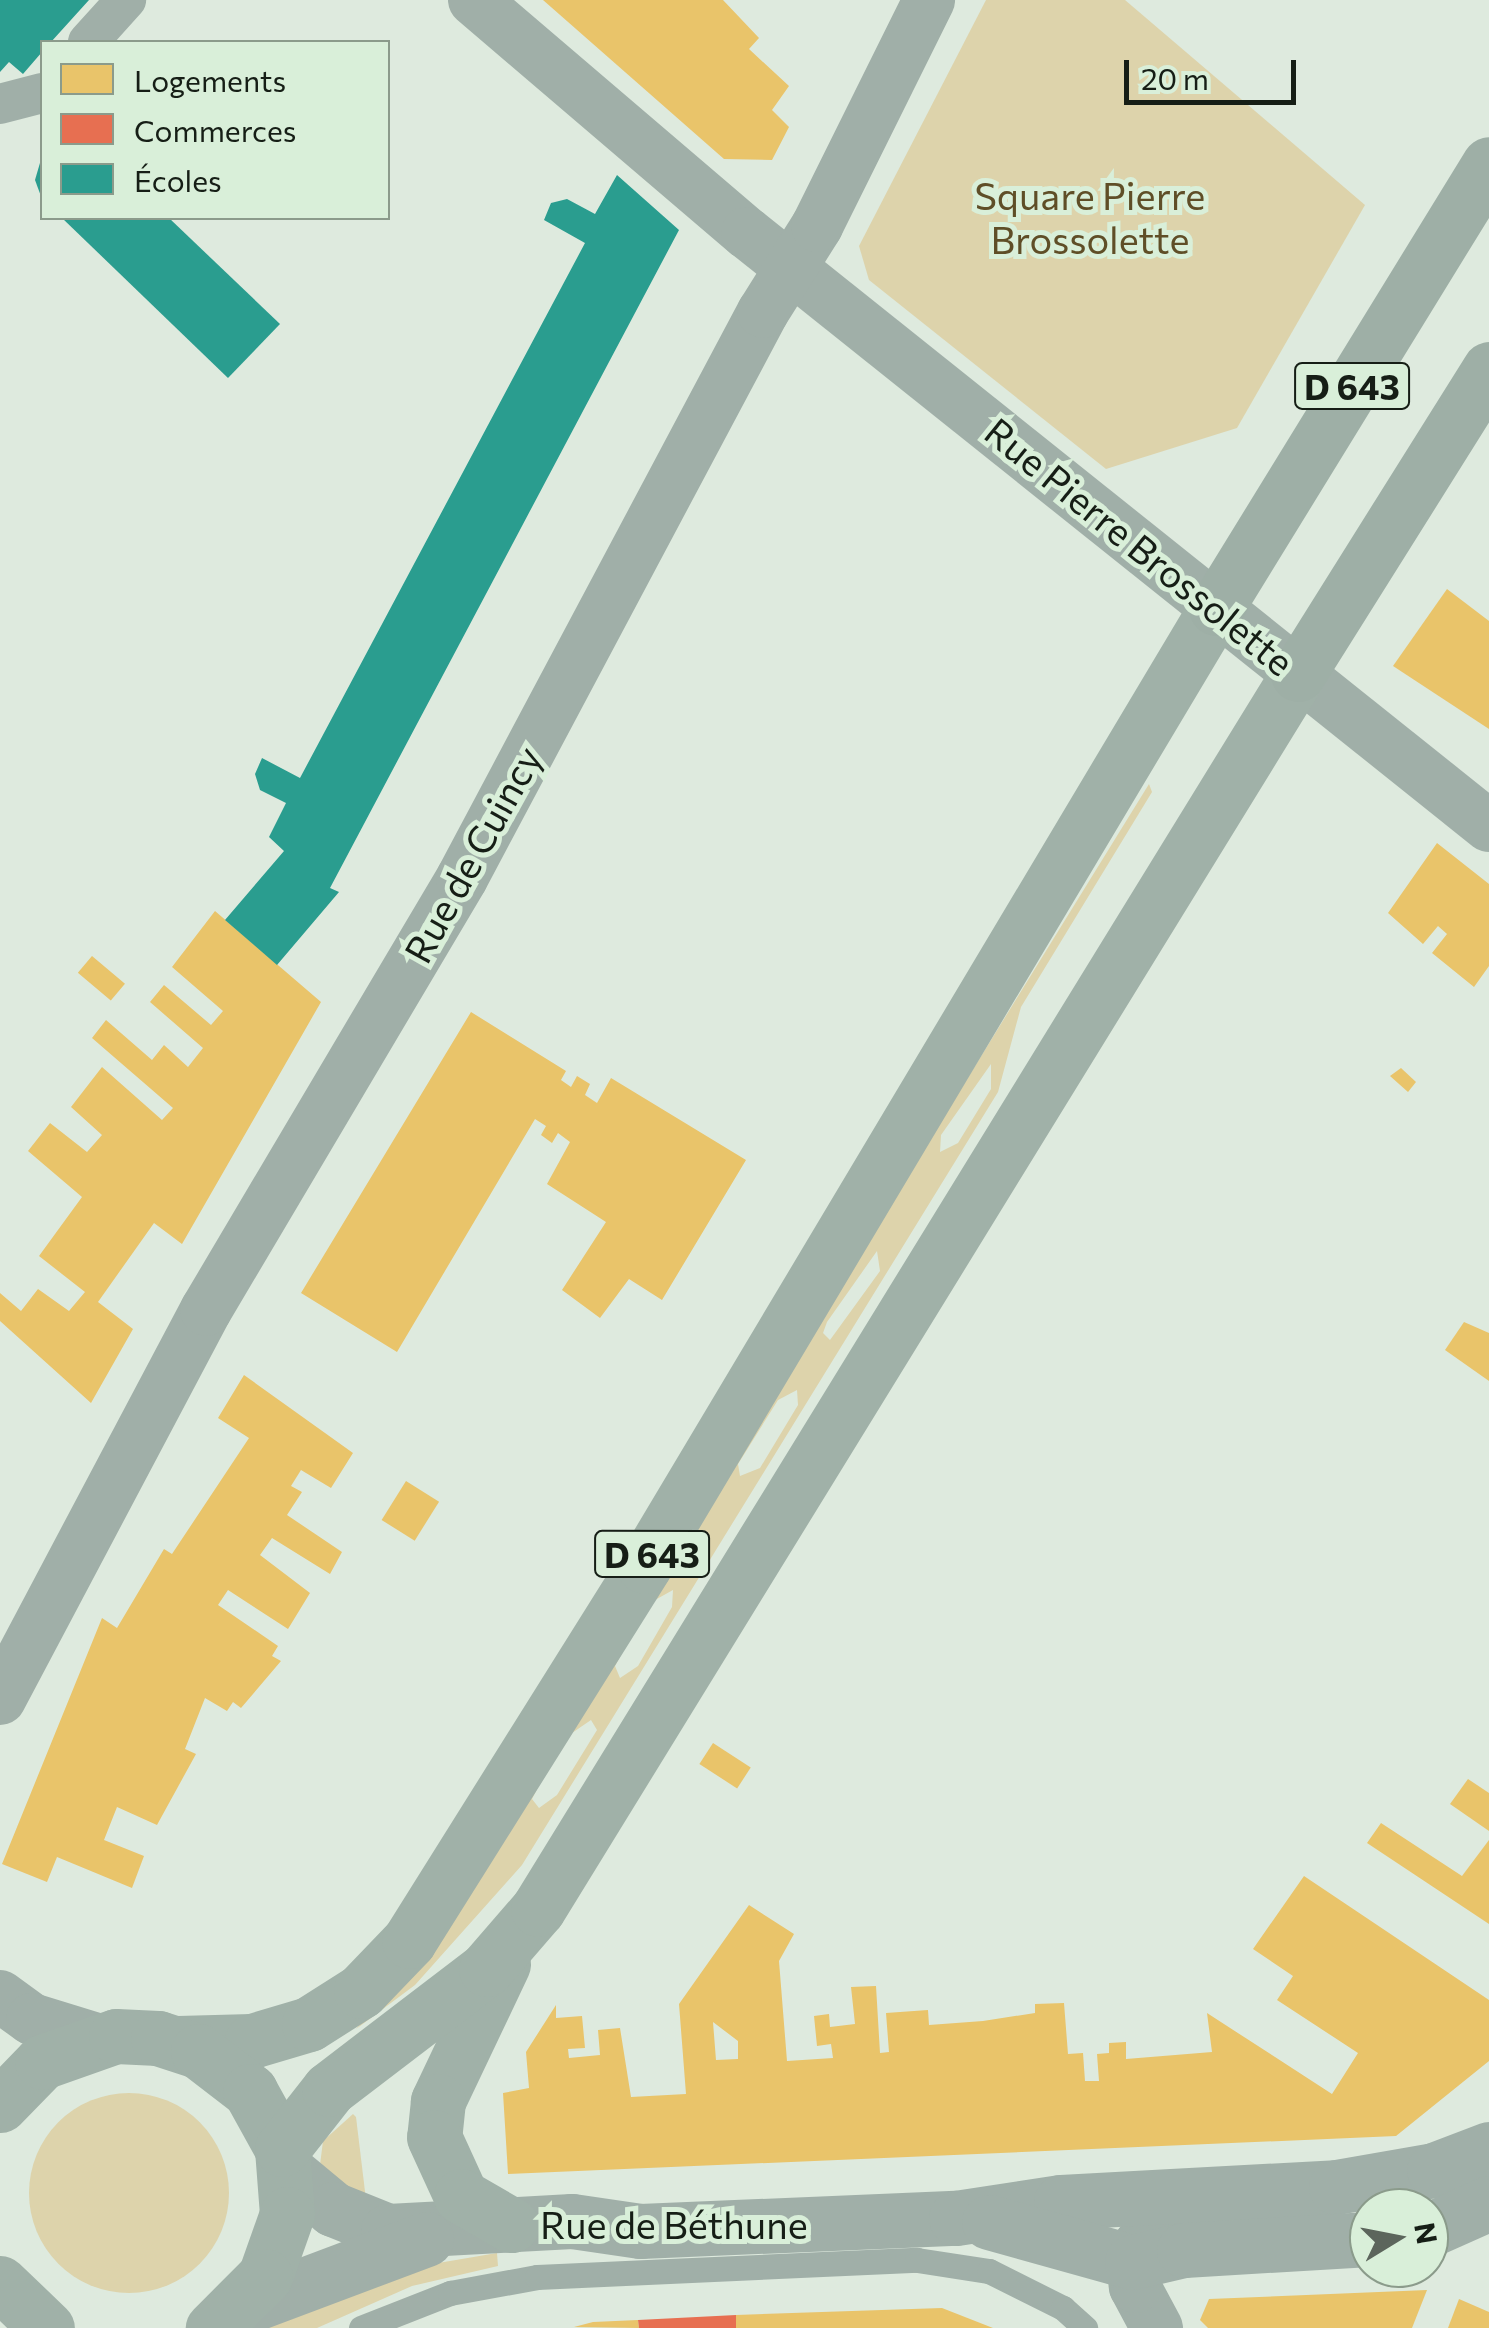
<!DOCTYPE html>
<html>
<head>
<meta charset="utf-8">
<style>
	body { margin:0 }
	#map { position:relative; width:1489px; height:2328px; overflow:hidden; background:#deeade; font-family:Commissioner,sans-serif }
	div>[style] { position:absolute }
	.green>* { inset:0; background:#ddd3ab }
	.round { border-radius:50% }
	.homes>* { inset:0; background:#e9c46a; transform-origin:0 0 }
	.shops>* { inset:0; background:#e76f51 }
	.schools>* { inset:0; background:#2a9d8f }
	.service>* { height:25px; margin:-12.5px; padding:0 12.5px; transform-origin:12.5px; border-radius:12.5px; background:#a0afa8 }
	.pedestrian>* { height:40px; margin:-20px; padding:0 20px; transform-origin:20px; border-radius:20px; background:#a0afa8 }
	.minor>* { height:52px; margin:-26px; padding:0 26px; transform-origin:26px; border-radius:26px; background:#a0afa8 }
	.tertiary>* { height:55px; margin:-27.5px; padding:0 27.5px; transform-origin:27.5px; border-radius:27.5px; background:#a0afa8 }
	.primary>* { height:55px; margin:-27.5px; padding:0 27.5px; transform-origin:27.5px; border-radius:27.5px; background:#a0b1a8 }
	.trunk>* { height:55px; margin:-27.5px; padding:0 27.5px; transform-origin:27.5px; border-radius:27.5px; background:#9eafa6 }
	span { translate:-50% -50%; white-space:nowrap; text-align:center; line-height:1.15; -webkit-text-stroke:10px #d9efd9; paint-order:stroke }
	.shield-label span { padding:2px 8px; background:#d9efd9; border:2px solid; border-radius:8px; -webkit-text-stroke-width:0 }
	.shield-label { font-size:35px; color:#161e16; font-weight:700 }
	.park-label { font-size:38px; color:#5f4e27 }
	.street-label { font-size:38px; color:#161e16 }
	.legend { position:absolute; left:40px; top:40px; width:350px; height:180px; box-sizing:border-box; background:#d9efd9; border:2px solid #8b9b8b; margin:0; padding:12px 18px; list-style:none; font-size:30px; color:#161e16 }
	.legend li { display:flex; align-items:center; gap:20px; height:50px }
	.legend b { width:50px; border:2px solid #8b9b8b }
	.north { position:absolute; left:1349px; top:2188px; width:100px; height:100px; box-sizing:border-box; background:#d9efd9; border:2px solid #8b9b8b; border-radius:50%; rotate:80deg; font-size:28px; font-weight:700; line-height:40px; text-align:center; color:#161e16 }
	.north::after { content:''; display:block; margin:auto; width:35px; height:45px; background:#5c655c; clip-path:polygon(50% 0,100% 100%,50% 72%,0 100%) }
	.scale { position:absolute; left:1124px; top:60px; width:172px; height:45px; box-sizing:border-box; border:5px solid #161e16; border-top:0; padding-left:12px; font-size:30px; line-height:35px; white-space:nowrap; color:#161e16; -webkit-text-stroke:8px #d9efd9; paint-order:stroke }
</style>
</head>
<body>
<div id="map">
	<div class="green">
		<i style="clip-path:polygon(986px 0,1125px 0,1365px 205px,1237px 428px,1106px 469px,869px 280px,859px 246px)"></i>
		<i style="clip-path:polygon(evenodd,1149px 784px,1152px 792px,1021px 1007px,998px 1092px,522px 1865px,415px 1985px,356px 2029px,437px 1938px,1149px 784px,991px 1064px,991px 1089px,958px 1143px,940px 1152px,941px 1135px,991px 1064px,1149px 784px,877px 1251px,880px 1271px,830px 1340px,823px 1333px,827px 1322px,877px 1251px,1149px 784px,797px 1390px,798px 1405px,760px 1468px,740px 1476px,738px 1464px,778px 1400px,797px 1390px,1149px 784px,673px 1590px,672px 1607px,638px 1666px,620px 1678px,615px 1666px,623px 1651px,655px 1600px,673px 1590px,1149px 784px,591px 1720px,597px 1730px,557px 1795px,539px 1808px,532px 1799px,538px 1787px,572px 1733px,591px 1720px)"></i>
		<i class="round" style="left:29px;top:2093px;width:200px;height:200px"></i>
		<i style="clip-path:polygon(353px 2114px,356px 2117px,367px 2208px,320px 2165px,323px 2141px)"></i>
		<i style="clip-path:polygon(497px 2253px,498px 2266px,412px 2286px,317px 2328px,263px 2328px,403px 2269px)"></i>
	</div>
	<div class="homes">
		<i style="clip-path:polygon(543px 0,723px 0,759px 38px,749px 49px,789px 86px,772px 110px,789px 127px,772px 160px,724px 159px)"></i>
		<i style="clip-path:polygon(1447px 589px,1489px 621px,1489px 729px,1393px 666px)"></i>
		<i style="clip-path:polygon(1437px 843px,1489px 884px,1489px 966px,1474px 987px,1432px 953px,1447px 934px,1438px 926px,1423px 944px,1388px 913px)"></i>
		<i style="clip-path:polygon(215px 911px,321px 1002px,182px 1244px,154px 1223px,98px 1302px,133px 1329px,91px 1403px,0 1321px,0 1293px,21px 1311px,38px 1289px,69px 1311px,85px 1292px,39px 1256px,82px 1197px,28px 1151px,50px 1123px,87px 1152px,102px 1135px,71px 1107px,102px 1067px,162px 1120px,173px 1108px,92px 1038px,106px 1020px,152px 1060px,164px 1045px,188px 1067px,203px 1048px,150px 1002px,164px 985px,211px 1025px,223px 1011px,172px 967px)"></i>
		<i style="left:92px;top:956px;width:43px;height:22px;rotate:40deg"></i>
		<i style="clip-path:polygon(471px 1012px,566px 1071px,561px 1080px,571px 1087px,577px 1076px,590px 1084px,585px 1095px,597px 1103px,611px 1078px,746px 1160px,662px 1300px,629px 1279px,600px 1318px,562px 1290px,606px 1222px,547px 1184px,570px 1142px,558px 1133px,552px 1143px,541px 1135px,546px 1126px,535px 1119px,397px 1352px,301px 1293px)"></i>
		<i style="clip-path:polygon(1401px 1068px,1416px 1082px,1408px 1092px,1390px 1076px)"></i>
		<i style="clip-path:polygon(1464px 1322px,1489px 1333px,1489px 1381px,1445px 1350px)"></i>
		<i style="clip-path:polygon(244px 1375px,353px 1453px,331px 1488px,301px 1470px,291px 1486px,302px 1492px,287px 1515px,342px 1552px,330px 1574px,272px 1538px,260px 1555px,310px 1593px,288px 1629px,228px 1590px,218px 1605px,278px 1646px,272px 1656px,281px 1661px,241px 1708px,233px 1702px,227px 1711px,205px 1698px,185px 1749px,196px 1754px,157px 1825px,117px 1807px,104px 1840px,144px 1856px,132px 1888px,57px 1857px,47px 1882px,2px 1864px,102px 1618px,117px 1628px,164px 1549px,172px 1554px,249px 1438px,218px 1418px)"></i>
		<i style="left:406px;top:1481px;width:39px;height:46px;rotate:32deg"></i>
		<i style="left:713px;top:1743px;width:45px;height:25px;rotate:33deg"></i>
		<i style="clip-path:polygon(1468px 1779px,1489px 1793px,1489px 1831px,1450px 1804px)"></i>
		<i style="clip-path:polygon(1381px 1823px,1462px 1876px,1489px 1840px,1489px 1924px,1367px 1843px)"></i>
		<i style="clip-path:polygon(evenodd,1304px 1876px,1489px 2000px,1489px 2061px,1396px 2136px,508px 2174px,503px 2093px,529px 2088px,526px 2052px,556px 2005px,556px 2018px,582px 2016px,585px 2048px,568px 2049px,569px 2058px,600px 2055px,598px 2030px,620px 2028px,631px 2097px,686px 2094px,679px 2004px,749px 1905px,794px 1934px,779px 1961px,787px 2061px,833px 2058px,831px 2044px,817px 2046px,814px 2016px,829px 2014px,830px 2027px,855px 2024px,851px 1987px,876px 1986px,880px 2053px,889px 2052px,886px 2013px,928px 2010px,929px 2025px,983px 2021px,1035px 2013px,1035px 2004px,1064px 2003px,1068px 2054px,1083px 2053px,1085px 2081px,1099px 2081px,1097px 2054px,1109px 2053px,1109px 2043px,1126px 2042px,1126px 2059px,1212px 2052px,1207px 2013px,1332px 2094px,1358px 2053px,1277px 2000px,1293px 1976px,1253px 1949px,1304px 1876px,713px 2022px,738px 2041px,738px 2059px,716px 2060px,713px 2022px)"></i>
		<i style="clip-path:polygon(1427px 2290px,1412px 2328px,1208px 2328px,1200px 2320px,1209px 2299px)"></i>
		<i style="clip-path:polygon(1459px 2299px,1489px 2312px,1489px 2328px,1448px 2328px)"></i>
		<i style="clip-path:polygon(942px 2308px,993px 2328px,736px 2328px,736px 2315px)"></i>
		<i style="clip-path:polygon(638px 2320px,639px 2328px,574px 2327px,593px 2322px)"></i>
	</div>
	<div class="shops">
		<i style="clip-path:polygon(736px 2315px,736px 2328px,639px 2328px,638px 2320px)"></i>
	</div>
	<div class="schools">
		<i style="clip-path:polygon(0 0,89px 0,51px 42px,42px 42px,42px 52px,23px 74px,9px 62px,0 72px)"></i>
		<i style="clip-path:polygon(42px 156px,42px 199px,35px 180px)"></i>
		<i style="clip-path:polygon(617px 175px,679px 230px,330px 888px,339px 892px,277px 965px,225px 920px,284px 851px,269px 837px,286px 803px,260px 790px,255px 774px,262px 758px,300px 778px,585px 243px,544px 220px,551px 203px,567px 199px,595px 214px)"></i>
		<i style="clip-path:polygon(62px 218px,169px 218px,280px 324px,228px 378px)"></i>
	</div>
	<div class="service">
		<i style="left:361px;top:2328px;width:96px;rotate:-21.5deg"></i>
		<i style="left:450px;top:2293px;width:88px;rotate:-10.4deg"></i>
		<i style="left:537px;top:2277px;width:380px;rotate:-2.6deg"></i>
		<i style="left:917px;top:2260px;width:73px;rotate:8.7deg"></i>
		<i style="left:989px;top:2271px;width:83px;rotate:26.6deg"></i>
		<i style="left:1063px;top:2308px;width:30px;rotate:42deg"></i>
	</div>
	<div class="pedestrian">
		<i style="left:88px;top:42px;width:57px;rotate:-47.9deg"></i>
		<i style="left:0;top:104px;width:43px;rotate:-14.7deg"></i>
	</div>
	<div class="minor">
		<i style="left:474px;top:0;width:359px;rotate:40.5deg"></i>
		<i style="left:747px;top:233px;width:950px;rotate:38.63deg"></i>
		<i style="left:0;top:1699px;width:440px;rotate:-62.1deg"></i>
		<i style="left:206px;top:1310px;width:502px;rotate:-59.35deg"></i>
		<i style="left:462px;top:878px;width:641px;rotate:-62deg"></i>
		<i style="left:763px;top:312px;width:102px;rotate:-57.9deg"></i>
		<i style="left:817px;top:226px;width:252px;rotate:-63.6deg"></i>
		<i style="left:0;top:1996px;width:39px;rotate:36deg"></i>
		<i style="left:32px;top:2019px;width:68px;rotate:17.1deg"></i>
		<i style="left:1157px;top:2328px;width:47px;rotate:-118.2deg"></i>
		<i style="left:1135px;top:2287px;width:25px;rotate:-97deg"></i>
		<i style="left:1132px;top:2262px;width:20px;rotate:-66deg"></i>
		<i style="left:1140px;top:2244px;width:98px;rotate:-30.8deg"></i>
	</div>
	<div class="tertiary">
		<i style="left:286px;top:2170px;width:61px;rotate:39.7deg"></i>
		<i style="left:333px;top:2209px;width:59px;rotate:21.8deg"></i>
		<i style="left:388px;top:2231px;width:184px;rotate:-3.1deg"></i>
		<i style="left:572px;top:2221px;width:69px;rotate:8.4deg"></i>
		<i style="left:640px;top:2231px;width:316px;rotate:-2.4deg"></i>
		<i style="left:956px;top:2218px;width:106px;rotate:-8.7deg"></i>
		<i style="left:1061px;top:2202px;width:275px;rotate:-3.1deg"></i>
		<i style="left:1336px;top:2187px;width:99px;rotate:-9.8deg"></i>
		<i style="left:1434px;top:2170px;width:59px;rotate:-20.9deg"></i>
		<i style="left:989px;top:2222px;width:148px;rotate:15.6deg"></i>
		<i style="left:1132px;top:2262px;width:53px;rotate:-13deg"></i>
		<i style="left:1184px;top:2250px;width:185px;rotate:-3.4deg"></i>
		<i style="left:1429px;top:2230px;width:66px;rotate:-24.2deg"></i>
		<i style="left:237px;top:2310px;width:202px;rotate:-20.6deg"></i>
	</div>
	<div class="primary">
		<i style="left:503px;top:1964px;width:152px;rotate:115.4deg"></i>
		<i style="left:438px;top:2101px;width:36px;rotate:96deg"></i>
		<i style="left:434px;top:2137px;width:65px;rotate:65.4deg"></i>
		<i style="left:461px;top:2196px;width:58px;rotate:30.1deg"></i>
		<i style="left:178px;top:2043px;width:74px;rotate:-1.5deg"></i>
		<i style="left:252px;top:2041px;width:59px;rotate:-16.6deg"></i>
		<i style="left:309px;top:2024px;width:62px;rotate:-32.4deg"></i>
		<i style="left:361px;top:1991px;width:69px;rotate:-46.2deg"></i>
		<i style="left:409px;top:1941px;width:443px;rotate:-57.9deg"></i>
		<i style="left:644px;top:1566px;width:1116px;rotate:-59.16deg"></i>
		<i style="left:0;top:2105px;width:60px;rotate:-45.7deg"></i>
		<i style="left:42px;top:2062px;width:78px;rotate:-19.4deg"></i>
		<i style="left:116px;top:2036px;width:42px;rotate:2.7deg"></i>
		<i style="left:158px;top:2038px;width:42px;rotate:18deg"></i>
		<i style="left:198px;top:2051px;width:66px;rotate:37.6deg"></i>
		<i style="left:250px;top:2091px;width:66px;rotate:61.1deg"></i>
		<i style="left:282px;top:2149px;width:65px;rotate:85.6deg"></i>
		<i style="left:287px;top:2214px;width:66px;rotate:109.5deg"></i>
		<i style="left:265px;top:2276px;width:74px;rotate:135deg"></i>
		<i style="left:282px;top:2149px;width:76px;rotate:-51.9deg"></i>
		<i style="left:329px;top:2089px;width:198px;rotate:-37.4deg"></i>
		<i style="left:486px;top:1969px;width:79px;rotate:-49.1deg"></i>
		<i style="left:538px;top:1909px;width:1450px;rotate:-58.39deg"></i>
		<i style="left:0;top:2283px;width:65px;rotate:43.8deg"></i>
	</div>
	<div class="trunk">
		<i style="left:1216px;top:608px;width:521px;rotate:-58.41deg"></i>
		<i style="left:1298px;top:674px;width:360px;rotate:-57.9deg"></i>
	</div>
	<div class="shield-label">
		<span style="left:1352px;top:386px">D 643</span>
		<span style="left:652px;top:1554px">D 643</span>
	</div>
	<div class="park-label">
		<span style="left:1090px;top:217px">Square Pierre<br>Brossolette</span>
	</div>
	<div class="street-label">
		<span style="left:1140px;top:546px;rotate:39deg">Rue Pierre Brossolette</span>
		<span style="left:472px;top:854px;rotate:-61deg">Rue de Cuincy</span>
		<span style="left:674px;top:2224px">Rue de Béthune</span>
	</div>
	<ul class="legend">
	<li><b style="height:28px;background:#e9c46a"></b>Logements</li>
	<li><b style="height:28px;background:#e76f51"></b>Commerces</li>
	<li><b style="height:28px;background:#2a9d8f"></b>Écoles</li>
	</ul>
	<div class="north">N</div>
	<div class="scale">20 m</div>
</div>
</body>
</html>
